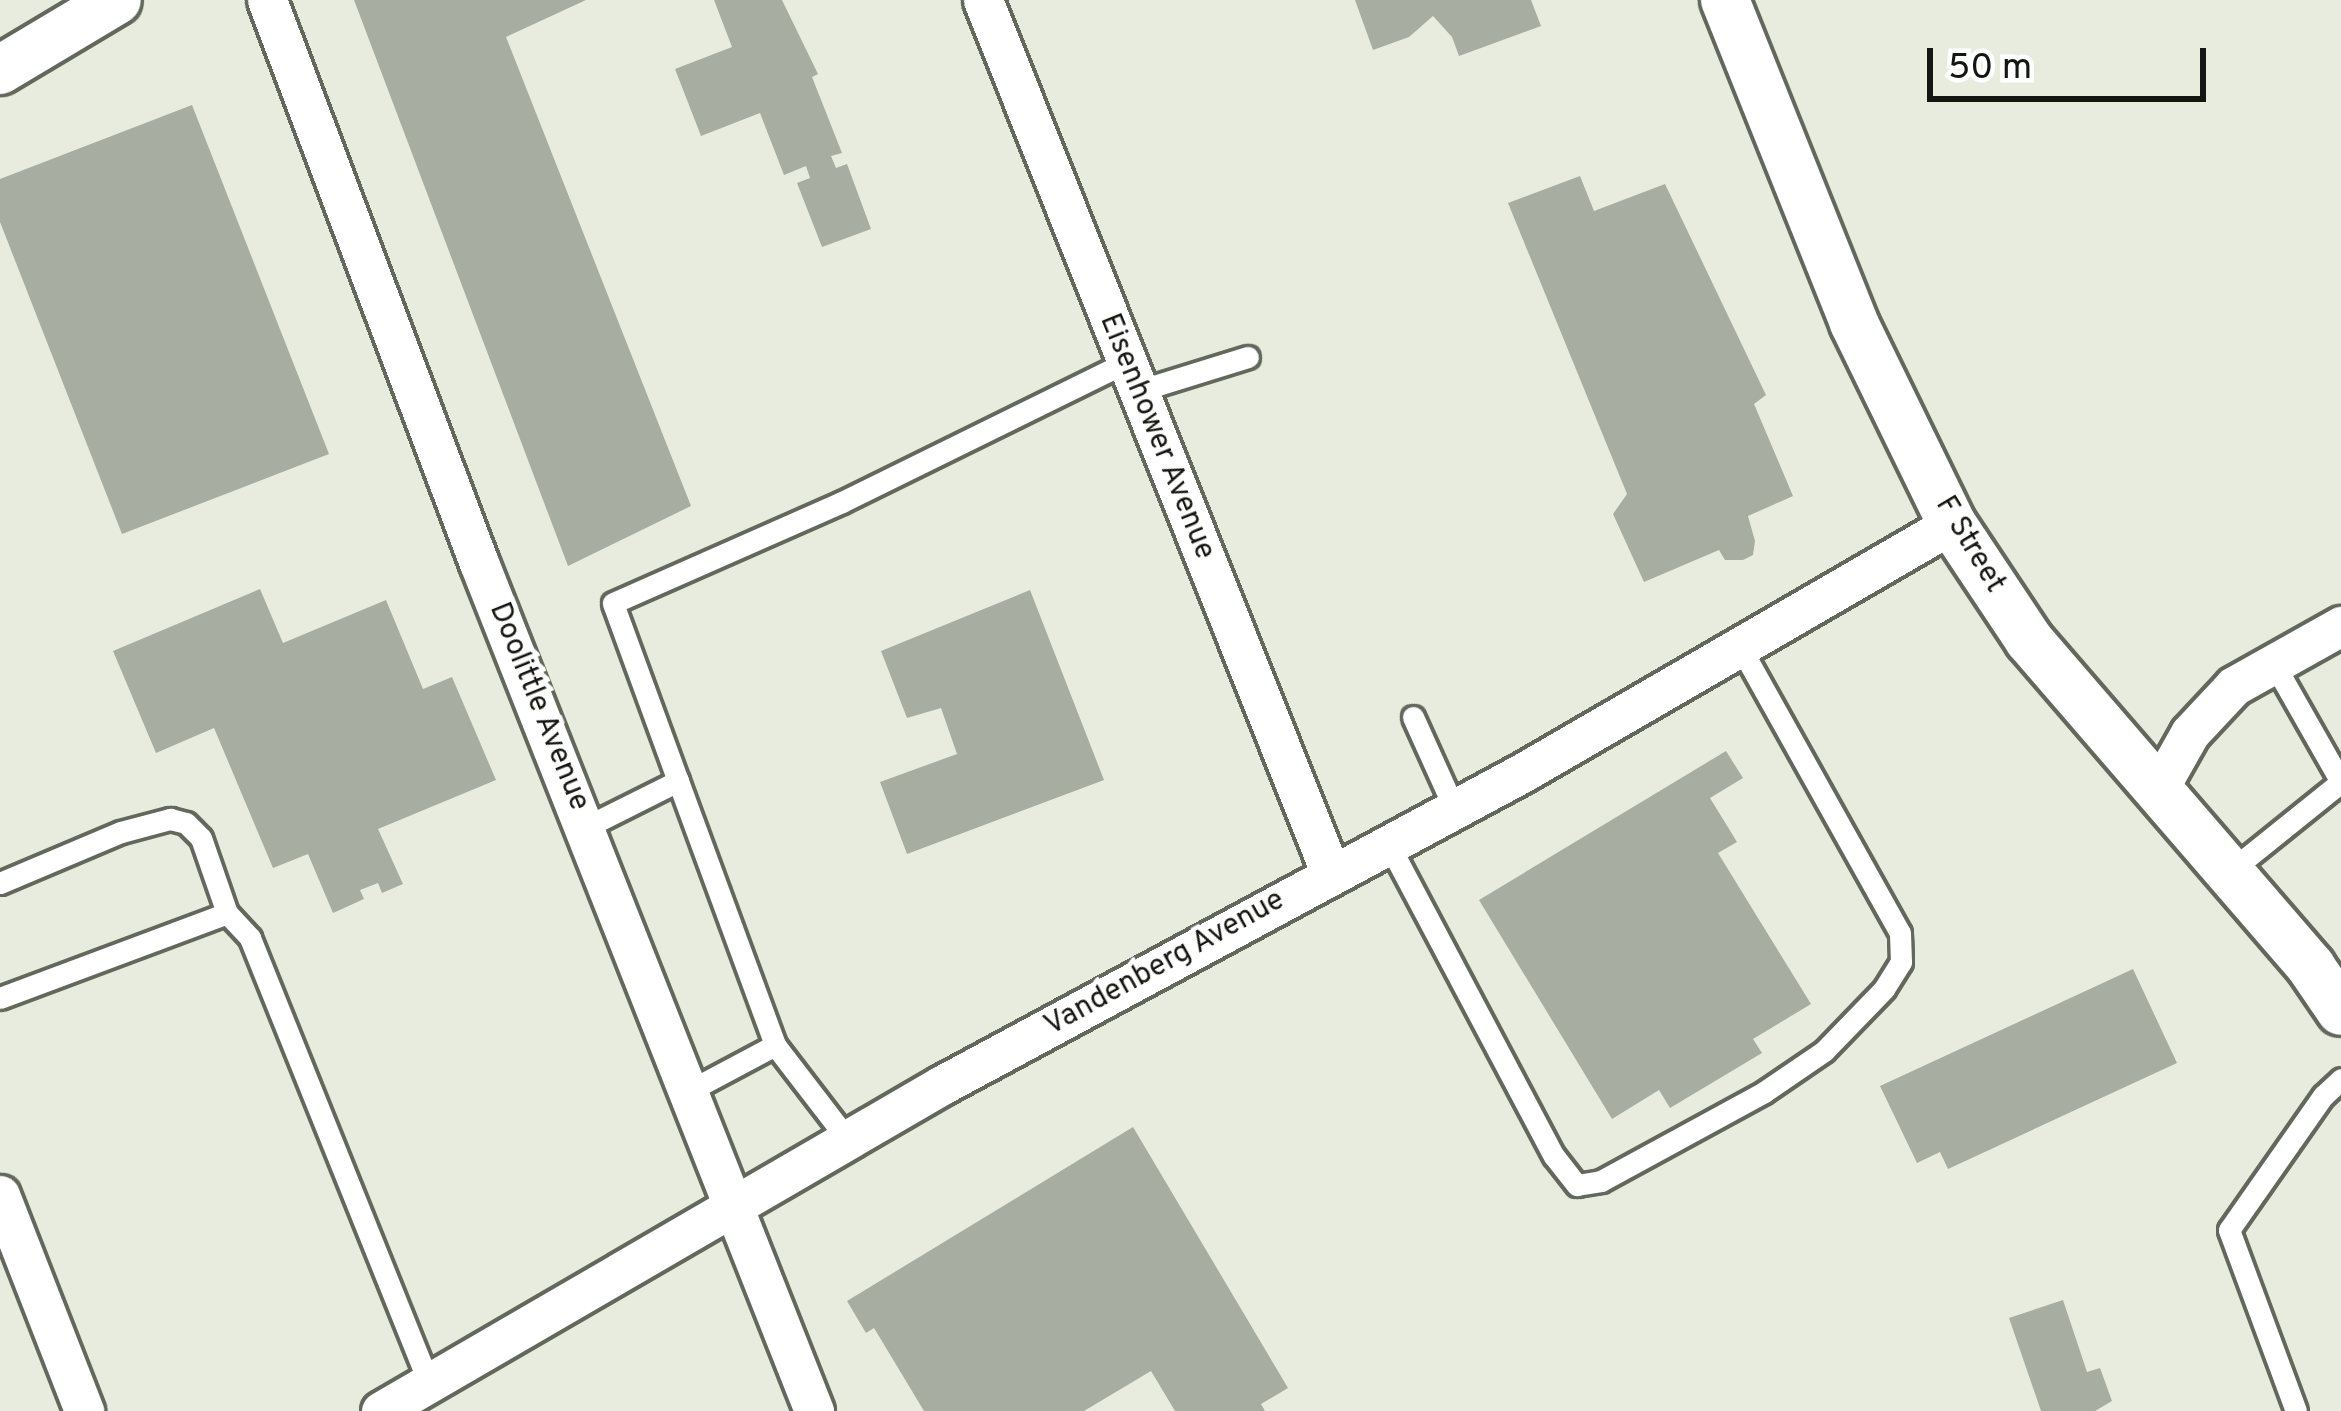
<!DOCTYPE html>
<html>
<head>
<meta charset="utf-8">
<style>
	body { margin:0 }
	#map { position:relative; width:2341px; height:1411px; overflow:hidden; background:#e7ecdf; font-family:Overpass,sans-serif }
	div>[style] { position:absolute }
	.building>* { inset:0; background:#a8ada1 }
	.roads { filter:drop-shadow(3px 0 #63675c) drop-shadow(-3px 0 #63675c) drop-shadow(0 3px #63675c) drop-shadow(0 -3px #63675c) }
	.service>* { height:21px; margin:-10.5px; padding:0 10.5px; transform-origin:10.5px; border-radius:10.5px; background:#fff }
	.minor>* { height:39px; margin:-19.5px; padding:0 19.5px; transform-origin:19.5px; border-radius:19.5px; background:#fff }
	.tertiary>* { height:48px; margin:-24px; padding:0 24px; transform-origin:24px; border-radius:24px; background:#fff }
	span { translate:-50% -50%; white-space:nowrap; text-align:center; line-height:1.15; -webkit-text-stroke:9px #fff; paint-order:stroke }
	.street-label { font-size:30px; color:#141611 }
	.scale { position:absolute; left:1927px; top:48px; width:279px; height:54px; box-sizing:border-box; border:6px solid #141611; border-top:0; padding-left:15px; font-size:36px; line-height:42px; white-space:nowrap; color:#141611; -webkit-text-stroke:9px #fff; paint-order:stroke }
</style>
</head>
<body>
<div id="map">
	<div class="building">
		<i style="clip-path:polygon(354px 0,586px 0,506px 37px,691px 506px,568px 566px)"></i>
		<i style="clip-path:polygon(714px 0,782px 0,818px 74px,812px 77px,842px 153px,831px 156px,836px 168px,847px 164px,871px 229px,822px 247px,797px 183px,810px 178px,806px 166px,784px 175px,760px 113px,701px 136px,675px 69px,732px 47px)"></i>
		<i style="clip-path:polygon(1355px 0,1531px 0,1541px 26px,1459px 56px,1452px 37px,1433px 16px,1409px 37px,1373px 50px)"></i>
		<i style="clip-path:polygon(192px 105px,329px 454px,122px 534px,0 222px,0 179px)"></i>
		<i style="clip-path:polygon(1580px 176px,1594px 211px,1665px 184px,1766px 395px,1754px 404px,1793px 496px,1748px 516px,1755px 541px,1753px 555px,1743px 560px,1725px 560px,1719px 550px,1644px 582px,1613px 514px,1627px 494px,1508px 203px)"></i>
		<i style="clip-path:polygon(260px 589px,283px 643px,386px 600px,423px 689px,452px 677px,496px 780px,378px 829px,403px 884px,382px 893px,378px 883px,360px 890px,364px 899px,333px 913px,308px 854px,273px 868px,214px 728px,156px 753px,113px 651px)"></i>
		<i style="clip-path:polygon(1030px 590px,1104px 780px,907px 854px,880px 782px,957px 754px,941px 708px,907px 718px,881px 651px)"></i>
		<i style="clip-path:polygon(1726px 751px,1743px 778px,1710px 798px,1737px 842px,1718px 853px,1811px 1004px,1753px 1039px,1762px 1053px,1670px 1108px,1659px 1090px,1612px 1119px,1479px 900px)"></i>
		<i style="clip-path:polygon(2133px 969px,2177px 1063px,1948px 1169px,1940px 1152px,1917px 1163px,1880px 1086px)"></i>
		<i style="clip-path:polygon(1133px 1127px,1288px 1388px,1261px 1404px,1265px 1411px,1175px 1411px,1151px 1371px,1084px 1411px,924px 1411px,874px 1328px,866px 1333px,847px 1301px)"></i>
		<i style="clip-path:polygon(2063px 1300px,2087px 1372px,2100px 1368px,2112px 1401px,2095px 1411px,2041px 1411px,2009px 1318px)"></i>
	</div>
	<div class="roads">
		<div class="service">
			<i style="left:1138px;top:391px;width:115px;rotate:-17.2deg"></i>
			<i style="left:2274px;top:664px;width:133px;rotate:60.4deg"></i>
			<i style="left:1413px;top:717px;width:100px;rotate:65.7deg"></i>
			<i style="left:678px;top:781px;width:281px;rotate:69.8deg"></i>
			<i style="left:775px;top:1045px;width:120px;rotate:52.5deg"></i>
			<i style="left:586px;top:827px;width:103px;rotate:-26.6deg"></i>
			<i style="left:678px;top:781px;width:189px;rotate:-110.1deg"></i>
			<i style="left:613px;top:603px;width:250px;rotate:-23.8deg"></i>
			<i style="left:842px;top:502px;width:317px;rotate:-26.2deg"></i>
			<i style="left:1388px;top:843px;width:354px;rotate:62.1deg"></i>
			<i style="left:1554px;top:1156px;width:37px;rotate:52deg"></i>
			<i style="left:1577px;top:1185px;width:24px;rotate:-9deg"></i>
			<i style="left:1601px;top:1181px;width:186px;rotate:-28.6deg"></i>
			<i style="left:1764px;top:1092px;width:73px;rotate:-34.3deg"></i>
			<i style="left:1824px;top:1051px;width:86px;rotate:-45.9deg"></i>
			<i style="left:1884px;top:989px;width:32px;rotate:-58deg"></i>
			<i style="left:1901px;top:962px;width:29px;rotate:-92deg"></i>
			<i style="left:1900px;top:933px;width:328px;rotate:-119.2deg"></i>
			<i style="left:2229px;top:872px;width:144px;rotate:-38.8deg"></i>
			<i style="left:0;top:883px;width:131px;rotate:-22.9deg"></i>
			<i style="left:121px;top:832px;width:51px;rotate:-14.9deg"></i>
			<i style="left:170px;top:819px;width:16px;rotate:14deg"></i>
			<i style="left:186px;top:823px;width:21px;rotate:45deg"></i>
			<i style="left:201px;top:838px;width:79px;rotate:70.9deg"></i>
			<i style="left:227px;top:913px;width:34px;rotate:47deg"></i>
			<i style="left:250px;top:938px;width:481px;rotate:68.1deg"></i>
			<i style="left:0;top:998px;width:242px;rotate:-20.5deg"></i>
			<i style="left:687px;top:1092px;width:100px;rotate:-28.1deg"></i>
			<i style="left:2296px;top:1411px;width:193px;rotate:-110.3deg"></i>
			<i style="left:2229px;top:1230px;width:164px;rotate:-55deg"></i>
			<i style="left:2323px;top:1096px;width:25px;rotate:-43deg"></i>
		</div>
		<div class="minor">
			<i style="left:267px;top:0;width:602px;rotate:69.37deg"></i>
			<i style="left:479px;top:563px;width:912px;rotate:68.44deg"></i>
			<i style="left:983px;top:0;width:941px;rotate:68.29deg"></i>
			<i style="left:2159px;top:788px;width:63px;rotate:-60.6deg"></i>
			<i style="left:2190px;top:733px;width:64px;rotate:-46.9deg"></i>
			<i style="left:2234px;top:686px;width:123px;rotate:-29.3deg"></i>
			<i style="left:0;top:1195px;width:232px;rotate:68.7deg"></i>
			<i style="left:381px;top:1411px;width:649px;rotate:-30.16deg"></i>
			<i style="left:942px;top:1085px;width:659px;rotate:-28.28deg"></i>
			<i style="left:1522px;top:773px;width:497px;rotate:-30.1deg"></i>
		</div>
		<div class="tertiary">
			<i style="left:1725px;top:0;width:348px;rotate:68.2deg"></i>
			<i style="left:1854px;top:323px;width:224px;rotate:64deg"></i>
			<i style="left:1952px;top:524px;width:139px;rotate:56.4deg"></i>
			<i style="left:2029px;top:640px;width:432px;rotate:49.2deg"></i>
			<i style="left:2311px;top:967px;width:53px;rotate:55.7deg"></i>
			<i style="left:0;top:70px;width:136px;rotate:-30.9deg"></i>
		</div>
	</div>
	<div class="street-label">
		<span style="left:1156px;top:437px;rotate:68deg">Eisenhower Avenue</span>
		<span style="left:1969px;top:545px;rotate:59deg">F Street</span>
		<span style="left:538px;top:707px;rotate:68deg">Doolittle Avenue</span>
		<span style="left:1165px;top:964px;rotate:-29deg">Vandenberg Avenue</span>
	</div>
	<div class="scale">50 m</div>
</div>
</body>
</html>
